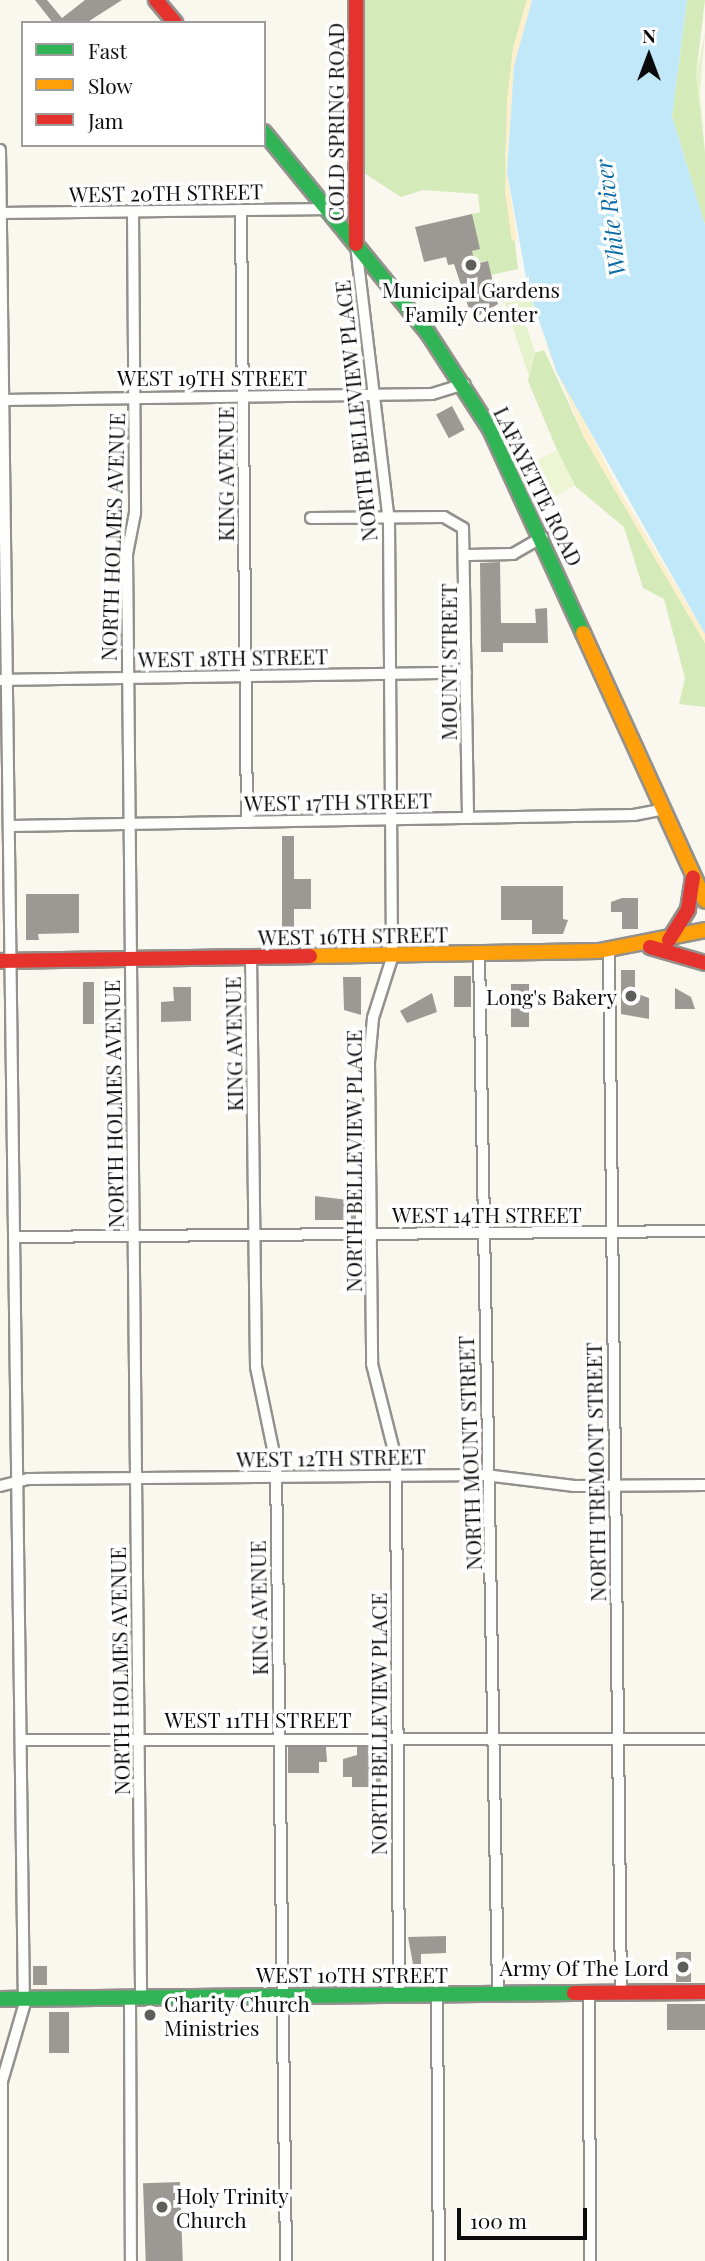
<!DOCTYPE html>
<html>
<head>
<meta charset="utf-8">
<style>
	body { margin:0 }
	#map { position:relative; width:705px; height:2261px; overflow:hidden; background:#faf7ee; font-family:"Playfair Display",serif }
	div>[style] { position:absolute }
	.green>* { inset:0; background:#e5f2cb }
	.forest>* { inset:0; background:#d5eab9 }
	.sand>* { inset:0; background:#fdefcc }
	.pitch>* { inset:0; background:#eef5d5; transform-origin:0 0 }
	.water>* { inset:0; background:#c0e8f8 }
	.building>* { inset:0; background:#9c9994; transform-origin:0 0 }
	.roads { filter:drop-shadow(2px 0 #93918d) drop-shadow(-2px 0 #93918d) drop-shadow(0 2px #93918d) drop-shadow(0 -2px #93918d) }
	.street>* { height:10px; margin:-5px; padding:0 5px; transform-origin:5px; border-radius:5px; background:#fefefc }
	.fast>* { height:14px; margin:-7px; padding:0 7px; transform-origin:7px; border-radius:7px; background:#30b455 }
	.slow>* { height:14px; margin:-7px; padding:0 7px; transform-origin:7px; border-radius:7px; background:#ff9f0a }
	.jam>* { height:14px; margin:-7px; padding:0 7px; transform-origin:7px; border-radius:7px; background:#e5322d }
	.dots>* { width:19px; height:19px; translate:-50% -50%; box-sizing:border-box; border:4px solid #fff; border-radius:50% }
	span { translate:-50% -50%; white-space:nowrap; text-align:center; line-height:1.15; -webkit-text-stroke:7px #fff; paint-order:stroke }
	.street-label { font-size:21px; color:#0b0b0b }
	.poi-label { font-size:21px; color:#0b0b0b }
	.right { translate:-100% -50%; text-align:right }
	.left { translate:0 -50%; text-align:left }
	.water-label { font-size:23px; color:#096ca7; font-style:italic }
	.legend { position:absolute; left:21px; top:21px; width:245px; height:126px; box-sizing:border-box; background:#fff; border:2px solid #9d9d9d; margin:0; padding:9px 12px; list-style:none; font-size:21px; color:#0b0b0b }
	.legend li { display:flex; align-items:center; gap:14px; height:35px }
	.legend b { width:35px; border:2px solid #9d9d9d }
	.north { position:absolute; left:614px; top:21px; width:70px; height:70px; -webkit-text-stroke:5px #fff; paint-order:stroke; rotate:0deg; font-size:19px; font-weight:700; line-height:28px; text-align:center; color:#0b0b0b }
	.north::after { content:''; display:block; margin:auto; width:24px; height:32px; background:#0b0b0b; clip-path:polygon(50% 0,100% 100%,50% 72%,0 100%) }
	.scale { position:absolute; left:457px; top:2208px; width:130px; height:32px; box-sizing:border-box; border:4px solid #0b0b0b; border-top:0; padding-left:9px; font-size:21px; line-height:24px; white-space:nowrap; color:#0b0b0b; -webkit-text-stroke:5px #fff; paint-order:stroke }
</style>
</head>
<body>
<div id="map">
	<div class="green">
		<i style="clip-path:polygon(705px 32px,700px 92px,705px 152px,696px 75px)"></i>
		<i style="clip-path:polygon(530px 294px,538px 322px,526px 325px,535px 353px,529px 376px,504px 301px)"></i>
	</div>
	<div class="forest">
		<i style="clip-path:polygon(361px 0,527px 0,513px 48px,505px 154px,518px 269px,491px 275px,487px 261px,472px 264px,472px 214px,480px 212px,478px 194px,423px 190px,401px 197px,361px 171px)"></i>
		<i style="clip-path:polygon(687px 0,705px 0,696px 75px,705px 152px,705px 225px,672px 116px)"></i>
		<i style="clip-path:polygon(544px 350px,586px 441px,705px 643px,705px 707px,679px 704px,685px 678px,664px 599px,643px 588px,624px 527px,575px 486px,557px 450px,528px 381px,535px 353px)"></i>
	</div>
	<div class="sand">
		<i style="clip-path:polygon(527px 0,532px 0,514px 66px,510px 122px,507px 172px,517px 239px,512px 241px,505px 192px,507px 99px,513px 48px)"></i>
		<i style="clip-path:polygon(545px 343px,619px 490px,705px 634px,705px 643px,586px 441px)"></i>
	</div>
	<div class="pitch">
		<i style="left:557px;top:450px;width:40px;height:24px;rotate:63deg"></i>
	</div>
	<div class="water">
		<i style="clip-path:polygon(532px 0,687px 0,672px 116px,705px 225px,705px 634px,557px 373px,528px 288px,507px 172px,514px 66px)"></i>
	</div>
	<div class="building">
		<i style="clip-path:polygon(35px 0,47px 0,62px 18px,85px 0,122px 0,86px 23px,53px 23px)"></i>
		<i style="clip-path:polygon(472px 214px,480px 249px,472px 251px,475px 264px,488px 261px,498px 304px,478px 316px,476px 308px,469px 309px,454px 264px,448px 265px,446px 257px,424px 262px,415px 227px)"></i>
		<i style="left:452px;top:406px;width:27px;height:18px;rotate:62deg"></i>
		<i style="clip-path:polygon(500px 562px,501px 623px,536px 623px,535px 609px,547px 608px,548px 643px,503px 643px,503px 652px,481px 652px,480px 563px)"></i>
		<i style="clip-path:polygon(282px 836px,294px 836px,294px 879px,311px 879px,311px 909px,294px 909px,294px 928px,282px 928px)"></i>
		<i style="clip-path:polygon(501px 886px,563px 886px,563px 919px,568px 920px,563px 934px,532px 934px,532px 920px,501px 920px)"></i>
		<i style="clip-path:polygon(26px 894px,79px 894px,79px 933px,38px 934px,39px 940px,26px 940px)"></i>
		<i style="clip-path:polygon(622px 898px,638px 898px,638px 929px,622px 929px,622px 912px,611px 912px,611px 902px)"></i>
		<i style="clip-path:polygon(621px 970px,635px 970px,635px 993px,649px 998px,649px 1019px,621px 1014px)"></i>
		<i style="left:454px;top:976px;width:17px;height:31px"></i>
		<i style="clip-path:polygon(343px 977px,361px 977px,361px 1015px,344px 1010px)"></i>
		<i style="left:83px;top:982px;width:11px;height:42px"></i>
		<i style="left:511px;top:984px;width:18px;height:43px"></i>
		<i style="clip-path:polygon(173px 987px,191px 987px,191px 1021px,161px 1022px,161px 1002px,174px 1001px)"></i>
		<i style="clip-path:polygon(675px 988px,691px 997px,695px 1009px,675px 1009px)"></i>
		<i style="clip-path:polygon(432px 993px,437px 1012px,407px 1023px,400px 1011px)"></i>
		<i style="clip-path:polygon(315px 1196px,356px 1201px,356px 1220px,315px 1220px)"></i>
		<i style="clip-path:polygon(288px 1747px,326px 1747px,327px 1762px,319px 1762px,319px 1773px,288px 1773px)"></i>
		<i style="clip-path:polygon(357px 1747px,375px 1747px,380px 1755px,381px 1787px,352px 1787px,352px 1777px,343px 1777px,343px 1759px,357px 1755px)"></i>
		<i style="clip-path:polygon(446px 1936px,446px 1953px,421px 1954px,421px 1964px,413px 1964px,408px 1937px)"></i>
		<i style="left:676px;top:1952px;width:15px;height:30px"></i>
		<i style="left:33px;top:1966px;width:14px;height:19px"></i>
		<i style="left:667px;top:2004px;width:38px;height:26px"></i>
		<i style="left:49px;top:2012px;width:20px;height:41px"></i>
		<i style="left:180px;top:2182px;width:79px;height:37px;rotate:88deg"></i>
	</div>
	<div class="roads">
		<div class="street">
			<i style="left:0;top:150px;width:1856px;rotate:89.26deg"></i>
			<i style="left:24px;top:2006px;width:78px;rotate:106.3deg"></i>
			<i style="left:2px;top:2081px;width:180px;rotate:90deg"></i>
			<i style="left:241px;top:210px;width:612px;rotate:89.44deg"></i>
			<i style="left:133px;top:212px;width:301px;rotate:89.6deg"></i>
			<i style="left:135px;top:513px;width:42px;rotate:101deg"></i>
			<i style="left:127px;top:554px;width:1442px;rotate:89.44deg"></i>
			<i style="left:5px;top:213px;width:322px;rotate:-0.7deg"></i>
			<i style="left:356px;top:245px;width:278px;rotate:83.2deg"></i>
			<i style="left:389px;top:521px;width:437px;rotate:89.6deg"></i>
			<i style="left:392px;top:958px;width:63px;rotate:107.6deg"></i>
			<i style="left:373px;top:1018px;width:44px;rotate:95.2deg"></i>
			<i style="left:369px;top:1062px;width:302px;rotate:89.4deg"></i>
			<i style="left:372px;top:1364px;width:98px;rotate:75.8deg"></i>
			<i style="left:396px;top:1459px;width:535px;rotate:89.68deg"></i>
			<i style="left:3px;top:400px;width:429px;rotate:-0.8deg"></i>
			<i style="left:432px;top:394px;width:34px;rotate:-17deg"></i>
			<i style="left:311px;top:518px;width:133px;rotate:-0.4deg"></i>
			<i style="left:444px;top:517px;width:22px;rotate:30deg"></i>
			<i style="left:463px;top:528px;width:290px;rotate:89deg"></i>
			<i style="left:467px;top:555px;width:46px;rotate:-1.2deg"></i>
			<i style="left:513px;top:554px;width:34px;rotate:-30deg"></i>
			<i style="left:0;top:680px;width:466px;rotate:-0.9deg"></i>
			<i style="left:12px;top:826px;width:622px;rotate:-1.01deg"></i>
			<i style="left:634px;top:815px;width:31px;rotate:-11deg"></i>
			<i style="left:609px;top:951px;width:1041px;rotate:89.34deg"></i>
			<i style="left:479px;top:953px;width:1040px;rotate:88.95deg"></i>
			<i style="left:251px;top:957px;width:410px;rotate:89.3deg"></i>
			<i style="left:256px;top:1367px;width:99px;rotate:78.3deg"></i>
			<i style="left:276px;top:1464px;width:797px;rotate:89.28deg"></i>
			<i style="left:17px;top:1237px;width:688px;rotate:-0.5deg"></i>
			<i style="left:0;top:1486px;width:29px;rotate:-14deg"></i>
			<i style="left:28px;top:1479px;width:457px;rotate:-0.5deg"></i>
			<i style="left:485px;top:1475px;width:90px;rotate:7deg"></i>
			<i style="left:574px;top:1486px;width:131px;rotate:-0.4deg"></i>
			<i style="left:21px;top:1740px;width:684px;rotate:-0.08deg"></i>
			<i style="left:589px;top:1993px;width:268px;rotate:89.8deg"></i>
			<i style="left:437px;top:1994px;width:267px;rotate:89.6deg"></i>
			<i style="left:130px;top:1997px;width:264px;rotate:89.8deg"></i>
		</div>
		<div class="fast">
			<i style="left:264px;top:132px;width:259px;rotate:50.8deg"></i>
			<i style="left:428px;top:333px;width:114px;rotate:57.1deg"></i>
			<i style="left:490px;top:429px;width:224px;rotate:65.5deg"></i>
			<i style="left:0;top:1999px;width:574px;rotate:-0.6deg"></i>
		</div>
		<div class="slow">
			<i style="left:583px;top:633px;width:294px;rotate:65.5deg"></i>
			<i style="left:310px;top:956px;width:289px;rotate:-1deg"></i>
			<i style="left:599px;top:951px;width:108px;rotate:-11.2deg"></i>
		</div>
		<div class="jam">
			<i style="left:156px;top:0;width:30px;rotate:50deg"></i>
			<i style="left:356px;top:0;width:244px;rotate:90deg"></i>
			<i style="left:669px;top:940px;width:36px;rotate:-58deg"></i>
			<i style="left:688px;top:909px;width:32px;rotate:-81deg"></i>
			<i style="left:650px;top:947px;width:57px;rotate:16.2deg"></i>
			<i style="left:0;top:961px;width:310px;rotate:-0.9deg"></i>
			<i style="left:574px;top:1993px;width:131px;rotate:-0.4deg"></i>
		</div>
	</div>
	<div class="dots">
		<i style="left:471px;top:265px;background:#5f5e5a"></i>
		<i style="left:631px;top:996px;background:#5f5e5a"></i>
		<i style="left:683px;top:1967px;background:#5f5e5a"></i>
		<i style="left:150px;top:2015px;background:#5f5e5a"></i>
		<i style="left:162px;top:2207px;background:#5f5e5a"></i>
	</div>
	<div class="street-label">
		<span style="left:335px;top:122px;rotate:-90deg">COLD SPRING ROAD</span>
		<span style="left:166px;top:192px;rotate:-1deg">WEST 20TH STREET</span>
		<span style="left:212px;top:377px">WEST 19TH STREET</span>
		<span style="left:355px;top:411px;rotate:-96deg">NORTH BELLEVIEW PLACE</span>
		<span style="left:225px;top:474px;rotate:-90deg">KING AVENUE</span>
		<span style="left:539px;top:486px;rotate:64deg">LAFAYETTE ROAD</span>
		<span style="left:112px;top:537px;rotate:-88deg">NORTH HOLMES AVENUE</span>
		<span style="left:233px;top:657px;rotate:-1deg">WEST 18TH STREET</span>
		<span style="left:448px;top:662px;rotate:-90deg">MOUNT STREET</span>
		<span style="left:338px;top:801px;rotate:-1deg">WEST 17TH STREET</span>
		<span style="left:353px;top:935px;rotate:-1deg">WEST 16TH STREET</span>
		<span style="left:233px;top:1044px;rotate:-91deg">KING AVENUE</span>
		<span style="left:113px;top:1104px;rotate:-91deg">NORTH HOLMES AVENUE</span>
		<span style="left:353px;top:1161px;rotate:-90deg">NORTH BELLEVIEW PLACE</span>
		<span style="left:487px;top:1214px">WEST 14TH STREET</span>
		<span style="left:469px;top:1453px;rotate:-92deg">NORTH MOUNT STREET</span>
		<span style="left:331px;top:1457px;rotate:-1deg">WEST 12TH STREET</span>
		<span style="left:595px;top:1472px;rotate:-91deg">NORTH TREMONT STREET</span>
		<span style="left:258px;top:1608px;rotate:-91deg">KING AVENUE</span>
		<span style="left:119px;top:1671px;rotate:-91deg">NORTH HOLMES AVENUE</span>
		<span style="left:258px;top:1719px">WEST 11TH STREET</span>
		<span style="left:378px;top:1724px;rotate:-90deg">NORTH BELLEVIEW PLACE</span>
		<span style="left:352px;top:1974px">WEST 10TH STREET</span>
	</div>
	<div class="poi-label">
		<span style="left:471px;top:301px">Municipal Gardens<br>Family Center</span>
		<span class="right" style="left:617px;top:996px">Long's Bakery</span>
		<span class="right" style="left:669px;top:1967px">Army Of The Lord</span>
		<span class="left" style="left:164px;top:2015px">Charity Church<br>Ministries</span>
		<span class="left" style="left:176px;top:2207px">Holy Trinity<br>Church</span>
	</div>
	<div class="water-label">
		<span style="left:610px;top:218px;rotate:-97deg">White River</span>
	</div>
	<ul class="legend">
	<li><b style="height:9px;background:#30b455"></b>Fast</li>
	<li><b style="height:9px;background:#ff9f0a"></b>Slow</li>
	<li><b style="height:9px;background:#e5322d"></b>Jam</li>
	</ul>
	<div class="north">N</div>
	<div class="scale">100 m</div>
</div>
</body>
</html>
